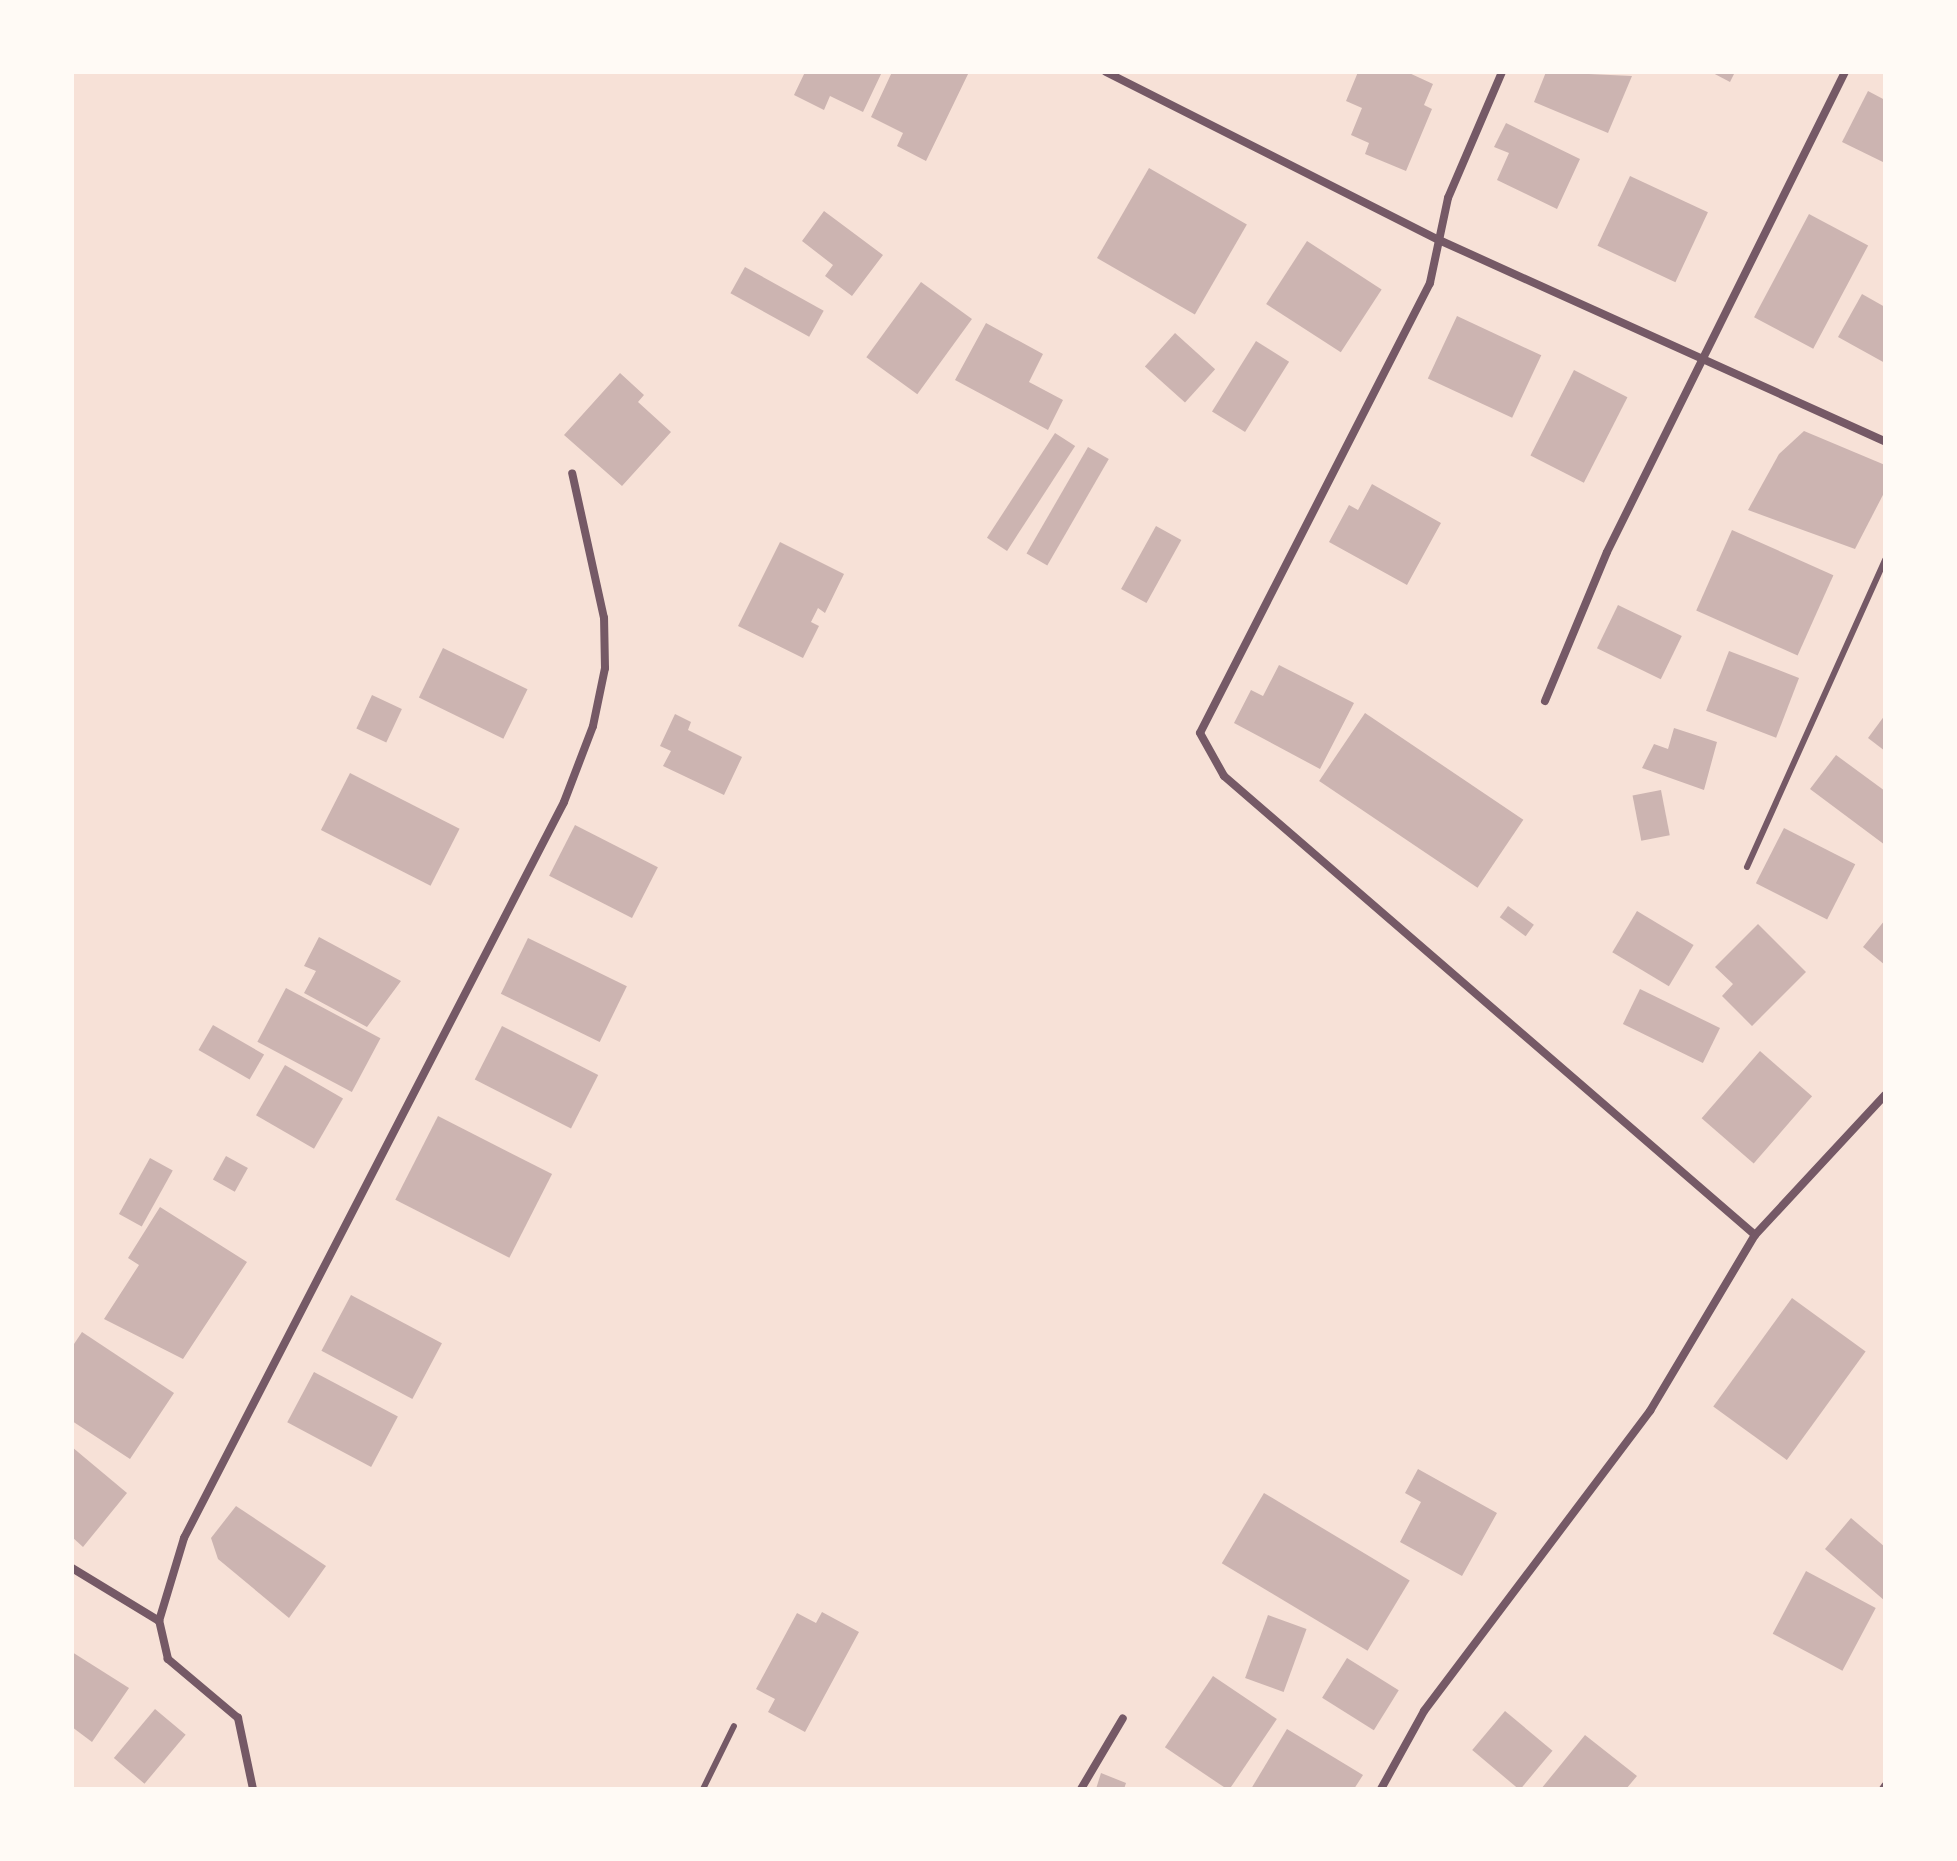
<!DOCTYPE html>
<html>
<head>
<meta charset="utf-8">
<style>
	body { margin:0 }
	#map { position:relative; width:1957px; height:1861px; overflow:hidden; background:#f7e1d7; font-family:Karla,sans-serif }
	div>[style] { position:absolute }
	.building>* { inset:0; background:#ccb4b1; transform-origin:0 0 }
	.service>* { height:6px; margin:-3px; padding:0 3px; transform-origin:3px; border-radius:3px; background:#755966 }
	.minor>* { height:8px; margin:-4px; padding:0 4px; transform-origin:4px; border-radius:4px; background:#755966 }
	span { translate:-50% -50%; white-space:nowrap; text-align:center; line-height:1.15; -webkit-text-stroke:8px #fffaf5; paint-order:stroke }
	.frame { position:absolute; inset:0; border:74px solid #fffaf5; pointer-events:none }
</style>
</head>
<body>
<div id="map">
	<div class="building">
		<i style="clip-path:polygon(805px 72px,882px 72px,863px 112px,830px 96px,824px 110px,794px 95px)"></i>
		<i style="clip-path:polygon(892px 72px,969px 72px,926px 161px,897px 146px,903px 133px,871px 117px)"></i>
		<i style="clip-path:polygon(1358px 72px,1407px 72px,1433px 84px,1424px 105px,1432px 109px,1406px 171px,1365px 154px,1369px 143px,1351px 135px,1362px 108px,1346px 101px)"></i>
		<i style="clip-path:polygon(1546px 72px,1632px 76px,1608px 133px,1534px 102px)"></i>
		<i style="clip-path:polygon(1711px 72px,1735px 72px,1730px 82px)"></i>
		<i style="clip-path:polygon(1868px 91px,1885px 100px,1885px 163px,1842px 142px)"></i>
		<i style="clip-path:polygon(1506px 123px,1580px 159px,1557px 209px,1497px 180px,1509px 153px,1494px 147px)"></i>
		<i style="left:1149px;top:168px;width:113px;height:104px;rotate:30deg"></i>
		<i style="left:1630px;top:176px;width:86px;height:77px;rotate:25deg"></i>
		<i style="clip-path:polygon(824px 211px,883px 255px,852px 296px,825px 276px,833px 265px,802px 241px)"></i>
		<i style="left:1809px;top:214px;width:67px;height:117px;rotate:28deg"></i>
		<i style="left:1307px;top:241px;width:89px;height:75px;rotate:33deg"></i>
		<i style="left:745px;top:267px;width:90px;height:30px;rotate:29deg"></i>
		<i style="left:921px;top:282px;width:63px;height:93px;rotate:36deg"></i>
		<i style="clip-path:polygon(1862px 294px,1885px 307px,1885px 363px,1838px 337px)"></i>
		<i style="left:1457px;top:316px;width:93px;height:69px;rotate:25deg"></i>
		<i style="clip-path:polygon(986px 323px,1043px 354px,1029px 382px,1063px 400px,1048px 430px,955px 380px)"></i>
		<i style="left:1175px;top:333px;width:54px;height:45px;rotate:42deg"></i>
		<i style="left:1256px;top:341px;width:39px;height:83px;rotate:32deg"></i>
		<i style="left:1574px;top:370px;width:60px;height:96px;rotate:27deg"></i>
		<i style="clip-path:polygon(620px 373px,644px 395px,638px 402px,671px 432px,622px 486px,564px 435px)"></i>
		<i style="clip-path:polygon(1804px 431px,1885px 465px,1885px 491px,1855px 549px,1748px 510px,1779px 454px)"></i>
		<i style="left:1055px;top:433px;width:24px;height:125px;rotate:33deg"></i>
		<i style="left:1088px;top:447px;width:24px;height:123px;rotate:30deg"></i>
		<i style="clip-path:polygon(1372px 484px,1441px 523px,1407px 585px,1329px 542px,1349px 505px,1358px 510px)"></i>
		<i style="left:1156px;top:526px;width:29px;height:72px;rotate:29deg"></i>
		<i style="left:1732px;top:530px;width:111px;height:88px;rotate:24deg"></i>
		<i style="clip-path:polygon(780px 542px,844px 574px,825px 613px,818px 608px,811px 622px,819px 626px,803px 658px,738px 626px)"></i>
		<i style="left:1618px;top:605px;width:71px;height:48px;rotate:26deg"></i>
		<i style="left:443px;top:648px;width:94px;height:55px;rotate:26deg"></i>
		<i style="left:1729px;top:651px;width:75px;height:64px;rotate:21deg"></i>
		<i style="clip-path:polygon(1279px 665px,1354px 703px,1320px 769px,1234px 723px,1251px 690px,1263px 696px)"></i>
		<i style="left:372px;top:695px;width:33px;height:37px;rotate:25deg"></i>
		<i style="left:1365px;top:713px;width:191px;height:82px;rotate:34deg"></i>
		<i style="clip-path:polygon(675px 714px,691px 722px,688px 730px,742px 757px,724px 795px,663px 766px,671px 751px,660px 746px)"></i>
		<i style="clip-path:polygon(1885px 715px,1885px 751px,1868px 738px)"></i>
		<i style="clip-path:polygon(1674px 728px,1717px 742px,1704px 790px,1642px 768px,1654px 744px,1668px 749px)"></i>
		<i style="clip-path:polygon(1836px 755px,1885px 791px,1885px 845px,1810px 789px)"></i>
		<i style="left:350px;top:773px;width:123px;height:64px;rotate:27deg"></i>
		<i style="left:1661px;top:790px;width:46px;height:29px;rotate:79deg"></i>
		<i style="left:575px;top:825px;width:93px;height:57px;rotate:27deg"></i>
		<i style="left:1784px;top:828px;width:80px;height:62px;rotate:27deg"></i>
		<i style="left:1508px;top:906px;width:32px;height:14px;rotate:36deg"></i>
		<i style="left:1637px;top:911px;width:66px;height:48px;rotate:31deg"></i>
		<i style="clip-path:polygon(1885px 920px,1885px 965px,1863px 947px)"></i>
		<i style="clip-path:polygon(1758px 924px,1806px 972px,1752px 1026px,1722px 996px,1733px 984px,1715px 967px)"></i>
		<i style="clip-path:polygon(319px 937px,401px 981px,367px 1027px,304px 993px,316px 971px,304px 966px)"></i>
		<i style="left:528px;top:938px;width:110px;height:62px;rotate:26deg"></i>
		<i style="left:286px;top:988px;width:107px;height:61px;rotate:28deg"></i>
		<i style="left:1640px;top:989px;width:89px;height:39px;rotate:26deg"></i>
		<i style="left:213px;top:1025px;width:59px;height:29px;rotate:30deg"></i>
		<i style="left:502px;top:1026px;width:108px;height:60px;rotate:27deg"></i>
		<i style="left:1760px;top:1051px;width:69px;height:89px;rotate:41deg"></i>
		<i style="left:285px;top:1065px;width:67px;height:58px;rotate:30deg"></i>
		<i style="left:438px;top:1116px;width:128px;height:94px;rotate:27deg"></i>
		<i style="left:226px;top:1156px;width:25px;height:27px;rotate:29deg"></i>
		<i style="left:150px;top:1158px;width:26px;height:64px;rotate:29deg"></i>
		<i style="clip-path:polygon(160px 1207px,247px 1262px,183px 1359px,104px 1319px,139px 1265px,128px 1258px)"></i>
		<i style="left:351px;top:1295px;width:103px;height:63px;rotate:28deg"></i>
		<i style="left:1792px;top:1298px;width:91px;height:134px;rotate:36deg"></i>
		<i style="clip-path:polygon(82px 1332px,174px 1393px,130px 1459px,72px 1421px,72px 1347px)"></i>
		<i style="left:314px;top:1372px;width:95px;height:57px;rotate:28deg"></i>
		<i style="clip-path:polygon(72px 1447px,127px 1493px,83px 1547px,72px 1537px)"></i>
		<i style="clip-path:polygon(1418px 1469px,1497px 1513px,1462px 1576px,1400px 1542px,1421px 1502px,1405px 1493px)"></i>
		<i style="left:1264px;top:1493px;width:170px;height:82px;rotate:31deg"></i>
		<i style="clip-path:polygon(236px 1506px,326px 1566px,289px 1618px,218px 1559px,211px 1538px)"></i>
		<i style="clip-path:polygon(1851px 1518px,1885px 1547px,1885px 1601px,1825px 1549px)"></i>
		<i style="left:1806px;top:1571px;width:79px;height:71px;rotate:28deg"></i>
		<i style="clip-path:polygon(822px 1612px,859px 1632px,805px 1732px,768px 1712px,775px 1699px,756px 1689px,797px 1613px,816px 1623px)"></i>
		<i style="left:1268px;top:1615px;width:41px;height:67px;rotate:20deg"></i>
		<i style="clip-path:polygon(72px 1652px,129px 1688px,92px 1742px,72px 1727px)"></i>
		<i style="left:1347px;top:1658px;width:61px;height:47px;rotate:32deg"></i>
		<i style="left:1213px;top:1676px;width:77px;height:86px;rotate:34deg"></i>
		<i style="left:155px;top:1709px;width:40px;height:64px;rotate:40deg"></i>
		<i style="left:1505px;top:1711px;width:62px;height:51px;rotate:40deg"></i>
		<i style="clip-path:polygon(1287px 1729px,1363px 1775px,1354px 1789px,1251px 1789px)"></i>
		<i style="clip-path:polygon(1585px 1735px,1637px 1776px,1626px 1789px,1541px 1789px)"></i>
		<i style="clip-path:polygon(1101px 1773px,1126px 1783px,1124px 1789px,1096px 1789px)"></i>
	</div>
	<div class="service">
		<i style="left:1747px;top:867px;width:337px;rotate:-65.8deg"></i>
		<i style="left:703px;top:1789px;width:70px;rotate:-63.8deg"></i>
	</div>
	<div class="minor">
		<i style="left:1106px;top:72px;width:373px;rotate:26.8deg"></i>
		<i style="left:1439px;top:240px;width:489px;rotate:24.3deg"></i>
		<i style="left:1502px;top:72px;width:137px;rotate:113.2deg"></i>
		<i style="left:1448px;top:198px;width:87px;rotate:102deg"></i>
		<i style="left:1430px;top:283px;width:505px;rotate:117.07deg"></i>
		<i style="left:1200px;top:733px;width:49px;rotate:60.8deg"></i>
		<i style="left:1224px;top:776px;width:702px;rotate:40.84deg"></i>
		<i style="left:1545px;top:701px;width:161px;rotate:-67.4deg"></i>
		<i style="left:1607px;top:552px;width:536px;rotate:-63.63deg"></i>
		<i style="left:72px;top:1568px;width:102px;rotate:31.3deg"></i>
		<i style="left:253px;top:1789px;width:73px;rotate:-101.9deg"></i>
		<i style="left:238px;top:1718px;width:92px;rotate:-139.9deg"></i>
		<i style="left:168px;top:1659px;width:39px;rotate:-103deg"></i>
		<i style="left:159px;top:1621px;width:87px;rotate:-73.2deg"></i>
		<i style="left:184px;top:1538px;width:828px;rotate:-62.69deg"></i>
		<i style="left:564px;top:802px;width:81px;rotate:-69.1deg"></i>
		<i style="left:593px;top:726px;width:59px;rotate:-78.3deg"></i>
		<i style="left:605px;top:668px;width:50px;rotate:-91.1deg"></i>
		<i style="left:604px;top:618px;width:148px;rotate:-102.4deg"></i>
		<i style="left:1081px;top:1789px;width:82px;rotate:-59.4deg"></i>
		<i style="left:1381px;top:1789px;width:89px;rotate:-61.1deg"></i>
		<i style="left:1424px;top:1711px;width:376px;rotate:-53deg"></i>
		<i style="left:1650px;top:1411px;width:205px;rotate:-59.2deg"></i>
		<i style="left:1755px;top:1235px;width:191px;rotate:-47.1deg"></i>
		<i style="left:1883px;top:1789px;width:4px;rotate:-56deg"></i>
	</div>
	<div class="frame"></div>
</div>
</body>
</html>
